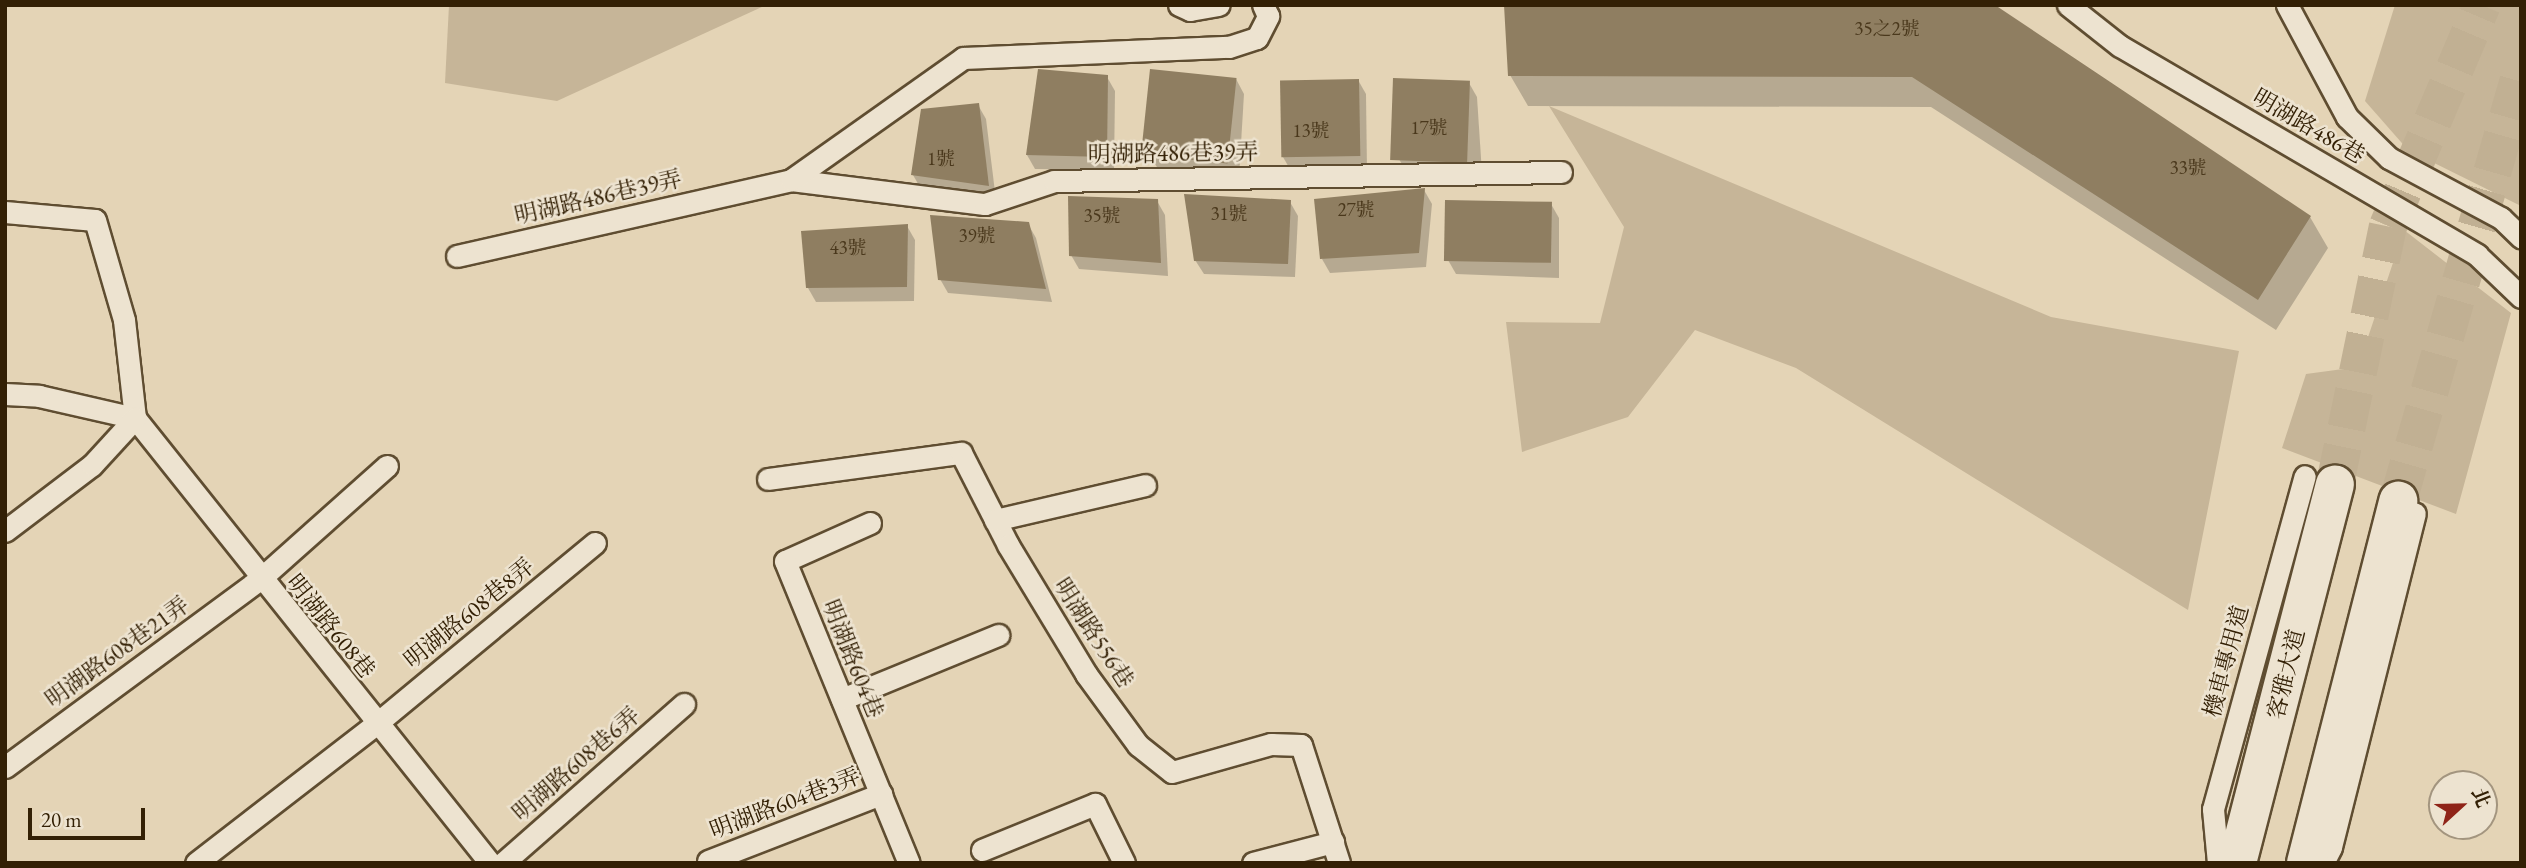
<!DOCTYPE html>
<html>
<head>
<meta charset="utf-8">
<style>
	body { margin:0 }
	#map { position:relative; width:2526px; height:868px; overflow:hidden; background:#e4d4b6; font-family:"EB Garamond","Noto Serif TC",serif }
	div>[style] { position:absolute }
	.green>* { inset:0; background:#c6b598 }
	.shadow>* { inset:0; background:#0003 }
	.building>* { inset:0; background:#8f7e61; transform-origin:0 0 }
	.secondary-tunnel>* { height:38px; margin-top:-19px; transform-origin:0; background:repeating-linear-gradient(90deg,#c1b093 0 38px,transparent 0 57px) }
	.roads { filter:drop-shadow(2px 0 #5f4d31) drop-shadow(-2px 0 #5f4d31) drop-shadow(0 2px #5f4d31) drop-shadow(0 -2px #5f4d31) }
	.lane>* { height:21px; margin:-10.5px; padding:0 10.5px; transform-origin:10.5px; border-radius:10.5px; background:#ede3d0 }
	.secondary>* { height:38px; margin:-19px; padding:0 19px; transform-origin:19px; border-radius:19px; background:#ede3d0 }
	span { translate:-50% -50%; white-space:nowrap; text-align:center; line-height:1.15; -webkit-text-stroke:5px #ede3d0; paint-order:stroke }
	.number-label { font-size:19px; color:#4a381c }
	.number-label span { -webkit-text-stroke-width:0 }
	.street-label { font-size:23px; color:#332005 }
	.frame { position:absolute; inset:0; border:7px solid #332005; pointer-events:none }
	.north { position:absolute; left:2428px; top:770px; width:70px; height:70px; box-sizing:border-box; background:#ede3d0; border:2px solid #a3957f; border-radius:50%; rotate:68deg; font-size:19px; font-weight:700; line-height:28px; text-align:center; color:#332005 }
	.north::after { content:''; display:block; margin:auto; width:24px; height:32px; background:#8f2418; clip-path:polygon(50% 0,100% 100%,50% 72%,0 100%) }
	.scale { position:absolute; left:28px; top:808px; width:117px; height:32px; box-sizing:border-box; border:4px solid #332005; border-top:0; padding-left:9px; font-size:21px; line-height:24px; white-space:nowrap; color:#332005; -webkit-text-stroke:5px #ede3d0; paint-order:stroke }
</style>
</head>
<body>
<div id="map">
	<div class="green">
		<i style="clip-path:polygon(449px 5px,766px 5px,557px 101px,445px 83px)"></i>
		<i style="clip-path:polygon(2395px 5px,2521px 5px,2521px 206px,2408px 150px,2365px 101px)"></i>
		<i style="clip-path:polygon(1549px 106px,2051px 317px,2239px 351px,2188px 610px,1796px 368px,1695px 330px,1628px 417px,1522px 452px,1506px 322px,1600px 323px,1624px 227px)"></i>
		<i style="clip-path:polygon(2404px 230px,2511px 313px,2456px 514px,2282px 448px,2306px 374px,2358px 367px)"></i>
	</div>
	<div class="shadow">
		<i style="clip-path:polygon(1991px 5px,2310px 217px,2328px 248px,2276px 330px,1931px 107px,1528px 106px,1510px 75px)"></i>
		<i style="clip-path:polygon(1040px 71px,1107px 77px,1115px 91px,1114px 170px,1035px 169px,1027px 155px)"></i>
		<i style="clip-path:polygon(1236px 79px,1244px 94px,1239px 177px,1158px 169px,1150px 155px)"></i>
		<i style="clip-path:polygon(1358px 80px,1366px 94px,1367px 170px,1291px 171px,1283px 157px)"></i>
		<i style="clip-path:polygon(1469px 83px,1477px 97px,1482px 173px,1407px 173px,1399px 159px)"></i>
		<i style="clip-path:polygon(978px 105px,986px 119px,996px 200px,921px 189px,913px 175px)"></i>
		<i style="clip-path:polygon(1424px 190px,1432px 204px,1426px 267px,1330px 273px,1322px 259px)"></i>
		<i style="clip-path:polygon(1157px 201px,1165px 215px,1168px 276px,1079px 269px,1071px 255px)"></i>
		<i style="clip-path:polygon(1290px 202px,1298px 216px,1295px 277px,1204px 274px,1195px 260px)"></i>
		<i style="clip-path:polygon(1551px 204px,1559px 218px,1559px 278px,1456px 274px,1448px 260px)"></i>
		<i style="clip-path:polygon(1028px 224px,1036px 238px,1052px 302px,948px 293px,940px 279px)"></i>
		<i style="clip-path:polygon(907px 226px,915px 240px,914px 301px,816px 302px,808px 288px)"></i>
	</div>
	<div class="building">
		<i style="clip-path:polygon(1504px 5px,1995px 5px,2311px 216px,2258px 300px,1912px 77px,1508px 76px)"></i>
		<i style="clip-path:polygon(1038px 69px,1108px 75px,1107px 157px,1026px 155px)"></i>
		<i style="left:1150px;top:69px;width:87px;height:86px;rotate:6deg"></i>
		<i style="left:1393px;top:78px;width:77px;height:82px;rotate:2deg"></i>
		<i style="left:1359px;top:79px;width:77px;height:79px;rotate:89deg"></i>
		<i style="clip-path:polygon(979px 103px,989px 186px,911px 175px,921px 109px)"></i>
		<i style="clip-path:polygon(1425px 188px,1419px 253px,1320px 259px,1314px 199px)"></i>
		<i style="clip-path:polygon(1184px 194px,1291px 200px,1288px 264px,1194px 261px)"></i>
		<i style="clip-path:polygon(1068px 196px,1158px 199px,1161px 263px,1069px 256px)"></i>
		<i style="left:1445px;top:200px;width:107px;height:61px;rotate:1deg"></i>
		<i style="clip-path:polygon(930px 215px,1029px 222px,1046px 289px,938px 280px)"></i>
		<i style="clip-path:polygon(908px 224px,907px 287px,806px 288px,801px 231px)"></i>
	</div>
	<div class="secondary-tunnel">
		<i style="left:2335px;top:484px;width:263px;rotate:-78.4deg"></i>
		<i style="left:2388px;top:226px;width:240px;rotate:-67deg"></i>
		<i style="left:2398px;top:501px;width:446px;rotate:-74deg"></i>
	</div>
	<div class="roads">
		<div class="lane">
			<i style="left:1179px;top:5px;width:12px;rotate:24deg"></i>
			<i style="left:1190px;top:10px;width:29px;rotate:-10deg"></i>
			<i style="left:2068px;top:5px;width:66px;rotate:38.3deg"></i>
			<i style="left:2120px;top:46px;width:414px;rotate:30.3deg"></i>
			<i style="left:2477px;top:255px;width:61px;rotate:43.7deg"></i>
			<i style="left:2287px;top:5px;width:127px;rotate:61.8deg"></i>
			<i style="left:2347px;top:117px;width:59px;rotate:44.3deg"></i>
			<i style="left:2389px;top:158px;width:127px;rotate:28.2deg"></i>
			<i style="left:2501px;top:218px;width:28px;rotate:44deg"></i>
			<i style="left:791px;top:180px;width:195px;rotate:7.1deg"></i>
			<i style="left:985px;top:204px;width:73px;rotate:-18.4deg"></i>
			<i style="left:1054px;top:181px;width:507px;rotate:-1.02deg"></i>
			<i style="left:5px;top:212px;width:90px;rotate:5.1deg"></i>
			<i style="left:95px;top:220px;width:104px;rotate:73.8deg"></i>
			<i style="left:124px;top:320px;width:99px;rotate:83.6deg"></i>
			<i style="left:457px;top:256px;width:343px;rotate:-12.8deg"></i>
			<i style="left:791px;top:180px;width:211px;rotate:-35.3deg"></i>
			<i style="left:963px;top:58px;width:266px;rotate:-2.4deg"></i>
			<i style="left:1229px;top:47px;width:29px;rotate:-18deg"></i>
			<i style="left:1257px;top:38px;width:25px;rotate:-63deg"></i>
			<i style="left:1268px;top:16px;width:12px;rotate:-114deg"></i>
			<i style="left:5px;top:394px;width:34px;rotate:3deg"></i>
			<i style="left:39px;top:396px;width:98px;rotate:12.9deg"></i>
			<i style="left:135px;top:418px;width:569px;rotate:51.42deg"></i>
			<i style="left:768px;top:479px;width:195px;rotate:-7.7deg"></i>
			<i style="left:961px;top:453px;width:103px;rotate:62.9deg"></i>
			<i style="left:1008px;top:545px;width:151px;rotate:58.8deg"></i>
			<i style="left:1086px;top:674px;width:88px;rotate:53.8deg"></i>
			<i style="left:1138px;top:745px;width:43px;rotate:38.5deg"></i>
			<i style="left:1172px;top:772px;width:103px;rotate:-15.8deg"></i>
			<i style="left:1271px;top:744px;width:30px;rotate:2deg"></i>
			<i style="left:1301px;top:745px;width:124px;rotate:72.1deg"></i>
			<i style="left:995px;top:520px;width:154px;rotate:-13.1deg"></i>
			<i style="left:870px;top:523px;width:93px;rotate:155.9deg"></i>
			<i style="left:785px;top:561px;width:326px;rotate:67.7deg"></i>
			<i style="left:5px;top:531px;width:109px;rotate:-37.2deg"></i>
			<i style="left:92px;top:465px;width:64px;rotate:-47.5deg"></i>
			<i style="left:842px;top:699px;width:169px;rotate:-22.3deg"></i>
			<i style="left:5px;top:767px;width:317px;rotate:-36.4deg"></i>
			<i style="left:260px;top:579px;width:170px;rotate:-41.7deg"></i>
			<i style="left:982px;top:850px;width:122px;rotate:-22.2deg"></i>
			<i style="left:1095px;top:804px;width:66px;rotate:63.8deg"></i>
			<i style="left:708px;top:861px;width:186px;rotate:-21.2deg"></i>
			<i style="left:196px;top:863px;width:227px;rotate:-37.7deg"></i>
			<i style="left:376px;top:724px;width:284px;rotate:-39.6deg"></i>
			<i style="left:503px;top:863px;width:241px;rotate:-41.3deg"></i>
			<i style="left:1253px;top:863px;width:83px;rotate:-14.7deg"></i>
			<i style="left:2218px;top:863px;width:54px;rotate:-95.3deg"></i>
			<i style="left:2213px;top:809px;width:345px;rotate:-74.6deg"></i>
			<i style="left:2323px;top:863px;width:18px;rotate:-63deg"></i>
			<i style="left:2331px;top:847px;width:344px;rotate:-75.9deg"></i>
		</div>
		<div class="secondary">
			<i style="left:2237px;top:863px;width:391px;rotate:-75.5deg"></i>
			<i style="left:2306px;top:863px;width:374px;rotate:-75.7deg"></i>
		</div>
	</div>
	<div class="number-label">
		<span style="left:1887px;top:29px">35之2號</span>
		<span style="left:1429px;top:128px">17號</span>
		<span style="left:1311px;top:131px">13號</span>
		<span style="left:941px;top:159px">1號</span>
		<span style="left:2188px;top:168px">33號</span>
		<span style="left:1356px;top:210px">27號</span>
		<span style="left:1229px;top:214px">31號</span>
		<span style="left:1102px;top:216px">35號</span>
		<span style="left:977px;top:236px">39號</span>
		<span style="left:848px;top:248px">43號</span>
	</div>
	<div class="street-label">
		<span style="left:2309px;top:126px;rotate:30deg">明湖路486巷</span>
		<span style="left:1173px;top:153px;rotate:-1deg">明湖路486巷39弄</span>
		<span style="left:598px;top:197px;rotate:-13deg">明湖路486巷39弄</span>
		<span style="left:469px;top:613px;rotate:-39deg">明湖路608巷8弄</span>
		<span style="left:331px;top:626px;rotate:51deg">明湖路608巷</span>
		<span style="left:1094px;top:633px;rotate:57deg">明湖路556巷</span>
		<span style="left:117px;top:652px;rotate:-36deg">明湖路608巷21弄</span>
		<span style="left:853px;top:659px;rotate:68deg">明湖路604巷</span>
		<span style="left:2226px;top:661px;rotate:-75deg">機車專用道</span>
		<span style="left:2286px;top:674px;rotate:-76deg">客雅大道</span>
		<span style="left:576px;top:764px;rotate:-41deg">明湖路608巷6弄</span>
		<span style="left:785px;top:803px;rotate:-21deg">明湖路604巷3弄</span>
	</div>
	<div class="frame"></div>
	<div class="north">北</div>
	<div class="scale">20 m</div>
</div>
</body>
</html>
